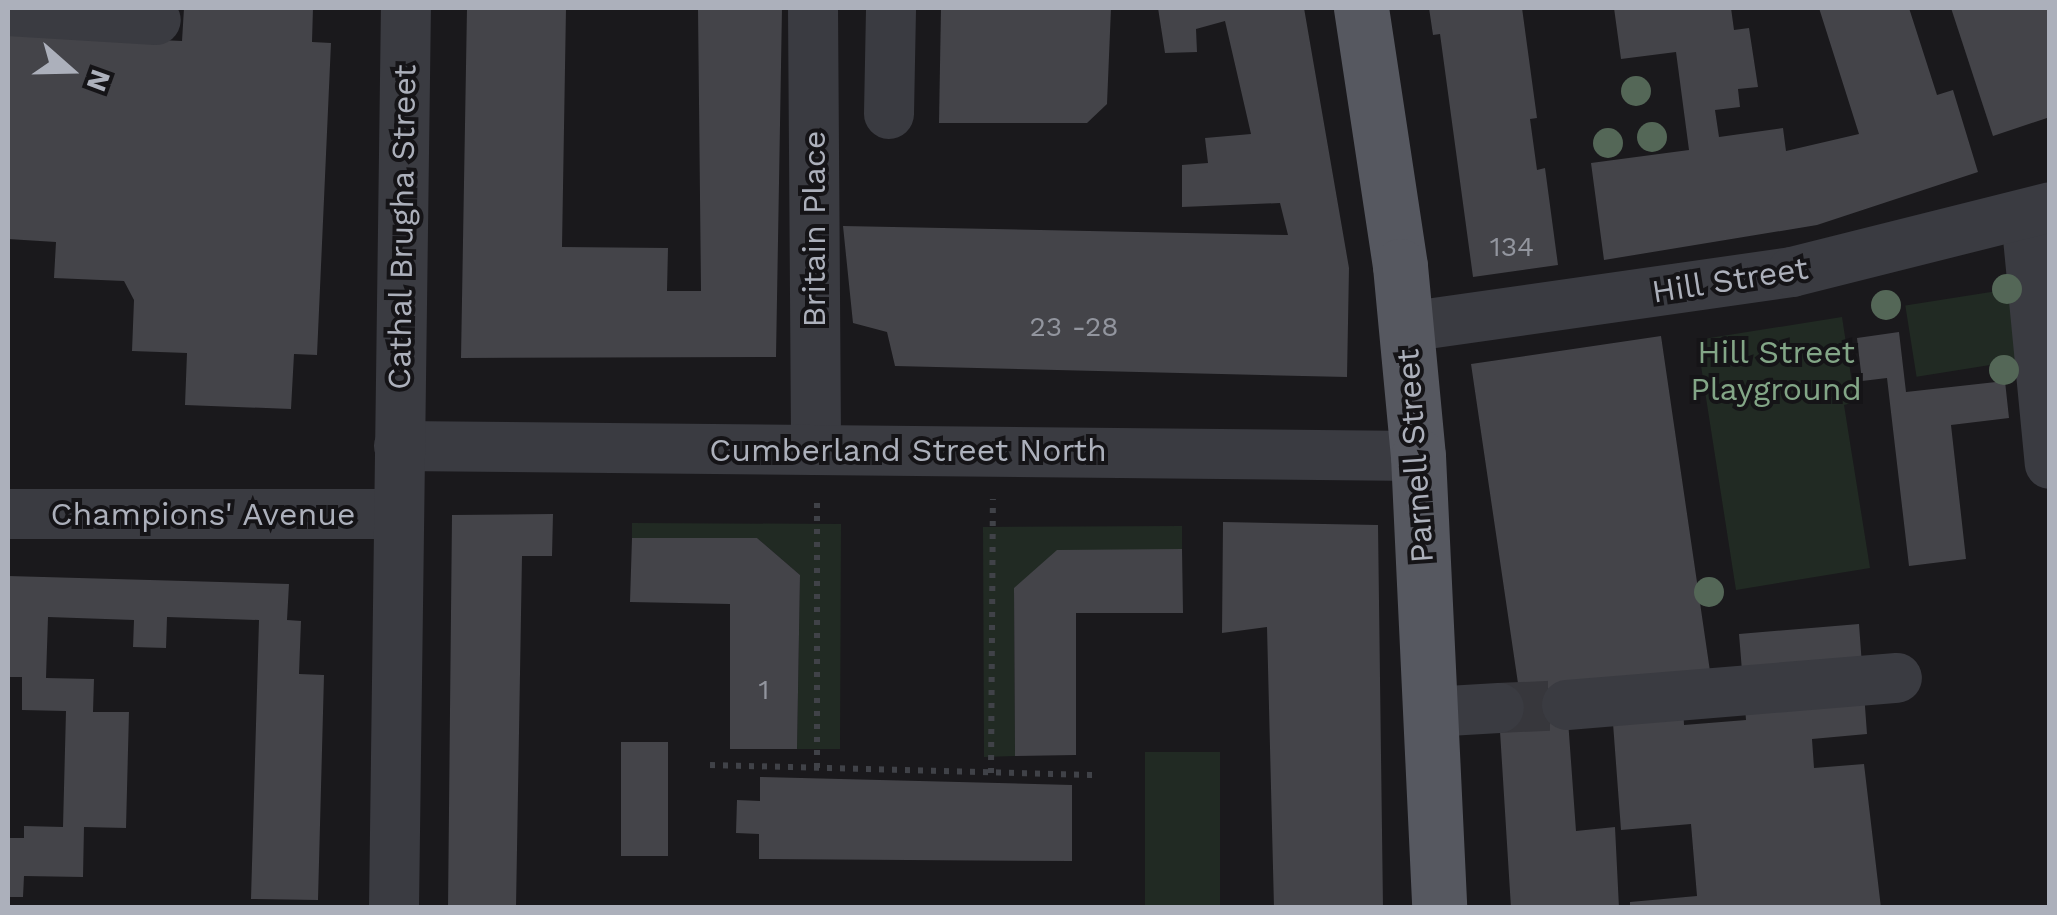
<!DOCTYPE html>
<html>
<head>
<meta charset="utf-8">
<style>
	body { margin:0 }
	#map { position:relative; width:2057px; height:915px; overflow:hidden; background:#1a191c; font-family:"Work Sans",sans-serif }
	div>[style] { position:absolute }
	.green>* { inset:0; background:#212a23; transform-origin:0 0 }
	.building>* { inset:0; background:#444449; transform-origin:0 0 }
	.minor-tunnel>* { height:50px; margin-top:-25px; transform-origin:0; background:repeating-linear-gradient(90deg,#37373c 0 50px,transparent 0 75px) }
	.path>* { height:6px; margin-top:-3px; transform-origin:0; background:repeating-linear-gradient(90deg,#404248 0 5px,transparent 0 13px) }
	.minor>* { height:50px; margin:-25px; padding:0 25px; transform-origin:25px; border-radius:25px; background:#3a3b41 }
	.major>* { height:55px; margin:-27.5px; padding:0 27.5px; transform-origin:27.5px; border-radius:27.5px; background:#565860 }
	.trees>* { width:30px; height:30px; margin:-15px; border-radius:50%; background:#546757 }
	span { translate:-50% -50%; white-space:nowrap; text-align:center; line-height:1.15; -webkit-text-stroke:8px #151417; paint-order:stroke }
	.number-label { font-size:28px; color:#92959e }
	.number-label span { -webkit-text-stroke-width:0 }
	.street-label { font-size:32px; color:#acb0bb }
	.park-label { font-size:32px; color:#83a687 }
	.frame { position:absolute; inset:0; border:10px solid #acb0bb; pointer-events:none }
	.north { position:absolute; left:20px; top:20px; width:100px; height:100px; -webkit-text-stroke:8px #151417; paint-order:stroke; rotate:110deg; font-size:28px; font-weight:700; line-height:40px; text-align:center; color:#acb0bb }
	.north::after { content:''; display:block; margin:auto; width:35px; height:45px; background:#acb0bb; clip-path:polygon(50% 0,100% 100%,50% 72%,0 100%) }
</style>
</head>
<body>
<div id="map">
	<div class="green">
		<i style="left:2010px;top:289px;width:72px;height:106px;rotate:81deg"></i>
		<i style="clip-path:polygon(1842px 317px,1855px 402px,1844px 405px,1870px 568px,1736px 590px,1697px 340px)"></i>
		<i style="clip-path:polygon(632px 523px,841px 524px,840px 749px,797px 749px,800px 575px,757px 538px,632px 538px)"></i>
		<i style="clip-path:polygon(1182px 526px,1182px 549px,1014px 588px,1015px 756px,984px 757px,983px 527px)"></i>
		<i style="left:1220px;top:752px;width:155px;height:75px;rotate:90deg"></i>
	</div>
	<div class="building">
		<i style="clip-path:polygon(184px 8px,313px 8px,312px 42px,331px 43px,317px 355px,294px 354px,291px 409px,185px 405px,187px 353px,132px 351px,134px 300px,124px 281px,54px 278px,56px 242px,8px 239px,8px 33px,182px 41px)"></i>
		<i style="clip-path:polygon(467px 8px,566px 8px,562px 247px,668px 248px,667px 291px,701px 291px,698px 8px,782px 8px,776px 357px,461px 358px)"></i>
		<i style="clip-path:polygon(941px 8px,1111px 8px,1107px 104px,1087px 123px,939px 123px)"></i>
		<i style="clip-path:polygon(1158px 8px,1304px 8px,1349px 268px,1347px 377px,895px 366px,887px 332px,853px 323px,843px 226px,1288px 235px,1280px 203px,1182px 207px,1182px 165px,1208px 163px,1205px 138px,1251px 134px,1225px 21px,1196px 29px,1197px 52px,1165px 53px)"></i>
		<i style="clip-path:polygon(1429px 8px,1522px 8px,1537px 118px,1530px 119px,1537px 170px,1545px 168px,1558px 265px,1473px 277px,1440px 34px,1433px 35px)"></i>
		<i style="clip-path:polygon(1614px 8px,1731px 8px,1734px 30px,1749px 28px,1758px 87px,1738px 89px,1740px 107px,1715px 110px,1719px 137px,1783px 128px,1786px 151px,1859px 134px,1819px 8px,1909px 8px,1937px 95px,1953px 90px,1978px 172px,1817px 225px,1604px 260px,1591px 163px,1689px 150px,1676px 52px,1621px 59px)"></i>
		<i style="clip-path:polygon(1951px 8px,2050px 8px,2050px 117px,1993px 136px)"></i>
		<i style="clip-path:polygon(1899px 332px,1906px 392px,2005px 381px,2009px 418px,1951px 425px,1966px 559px,1909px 566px,1887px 378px,1862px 381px,1857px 338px)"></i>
		<i style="clip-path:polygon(1661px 336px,1711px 678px,1566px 692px,1576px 831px,1615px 827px,1619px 908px,1511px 908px,1498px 699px,1520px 697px,1471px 364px)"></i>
		<i style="clip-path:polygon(553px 514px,552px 556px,522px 556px,516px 908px,448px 908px,452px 515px)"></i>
		<i style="clip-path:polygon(1223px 522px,1378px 525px,1383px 908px,1274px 908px,1267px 627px,1222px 633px)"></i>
		<i style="clip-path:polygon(632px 538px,757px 538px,800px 575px,797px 749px,730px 749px,730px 604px,630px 602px)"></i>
		<i style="clip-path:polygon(1182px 549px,1183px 613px,1076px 613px,1076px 755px,1015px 756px,1014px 588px,1057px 550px)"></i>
		<i style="clip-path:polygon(8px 576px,289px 584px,287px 620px,301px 621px,299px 674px,324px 675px,318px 900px,251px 899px,259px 620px,167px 617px,166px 648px,133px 647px,134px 620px,48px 617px,46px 678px,94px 679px,93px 712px,129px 712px,126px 828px,84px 827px,83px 877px,24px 876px,23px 897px,8px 897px,8px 838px,24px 838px,24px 826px,63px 827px,66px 711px,22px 710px,22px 677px,8px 677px)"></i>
		<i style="clip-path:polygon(1859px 624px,1867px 734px,1812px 739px,1814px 768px,1864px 764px,1881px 908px,1630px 908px,1630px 902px,1697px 896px,1691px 824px,1621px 830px,1612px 710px,1683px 704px,1684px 725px,1746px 720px,1739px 634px)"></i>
		<i style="left:621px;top:742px;width:47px;height:114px"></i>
		<i style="clip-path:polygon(760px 777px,1072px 785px,1072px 861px,759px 859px,759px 834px,736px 833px,737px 800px,760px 801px)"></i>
	</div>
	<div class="minor-tunnel">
		<i style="left:1499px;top:708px;width:68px;rotate:-2.5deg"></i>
	</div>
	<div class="path">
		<i style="left:710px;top:765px;width:390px;rotate:1.5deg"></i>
		<i style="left:817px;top:768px;width:269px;rotate:-90deg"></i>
		<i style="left:991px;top:773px;width:274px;rotate:-89.6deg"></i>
	</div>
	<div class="minor">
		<i style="left:813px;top:8px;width:442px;rotate:89.6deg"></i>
		<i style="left:8px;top:11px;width:148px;rotate:3.5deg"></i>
		<i style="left:889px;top:114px;width:106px;rotate:-88.9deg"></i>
		<i style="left:2026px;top:217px;width:248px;rotate:84.5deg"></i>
		<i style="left:1406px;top:327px;width:390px;rotate:-8.1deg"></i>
		<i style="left:1792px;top:272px;width:266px;rotate:-14.1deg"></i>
		<i style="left:399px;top:446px;width:1019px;rotate:0.56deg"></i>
		<i style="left:8px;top:514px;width:390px"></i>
		<i style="left:1567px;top:705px;width:331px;rotate:-4.7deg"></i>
		<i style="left:1431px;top:712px;width:68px;rotate:-3.4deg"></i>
		<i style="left:394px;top:908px;width:900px;rotate:-89.24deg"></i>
	</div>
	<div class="major">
		<i style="left:1361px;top:8px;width:261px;rotate:81.4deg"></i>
		<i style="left:1400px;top:266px;width:191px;rotate:84.6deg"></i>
		<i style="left:1418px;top:456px;width:452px;rotate:87.3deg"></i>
	</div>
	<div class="trees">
		<i style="left:1636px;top:91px"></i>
		<i style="left:1652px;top:137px"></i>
		<i style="left:1608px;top:143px"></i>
		<i style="left:2007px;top:289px"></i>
		<i style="left:1886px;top:305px"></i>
		<i style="left:2004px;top:370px"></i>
		<i style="left:1709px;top:592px"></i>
	</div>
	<div class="number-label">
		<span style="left:1512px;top:247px">134</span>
		<span style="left:1074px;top:327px">23 -28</span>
		<span style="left:764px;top:690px">1</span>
	</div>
	<div class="street-label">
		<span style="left:402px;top:227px;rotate:-89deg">Cathal Brugha Street</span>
		<span style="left:814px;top:229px;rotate:-90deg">Britain Place</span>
		<span style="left:1730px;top:280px;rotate:-9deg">Hill Street</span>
		<span style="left:908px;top:450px">Cumberland Street North</span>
		<span style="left:1415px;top:456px;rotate:-94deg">Parnell Street</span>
		<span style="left:203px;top:514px">Champions' Avenue</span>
	</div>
	<div class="park-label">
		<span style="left:1776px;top:371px">Hill Street<br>Playground</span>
	</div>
	<div class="frame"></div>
	<div class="north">N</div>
</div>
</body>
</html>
